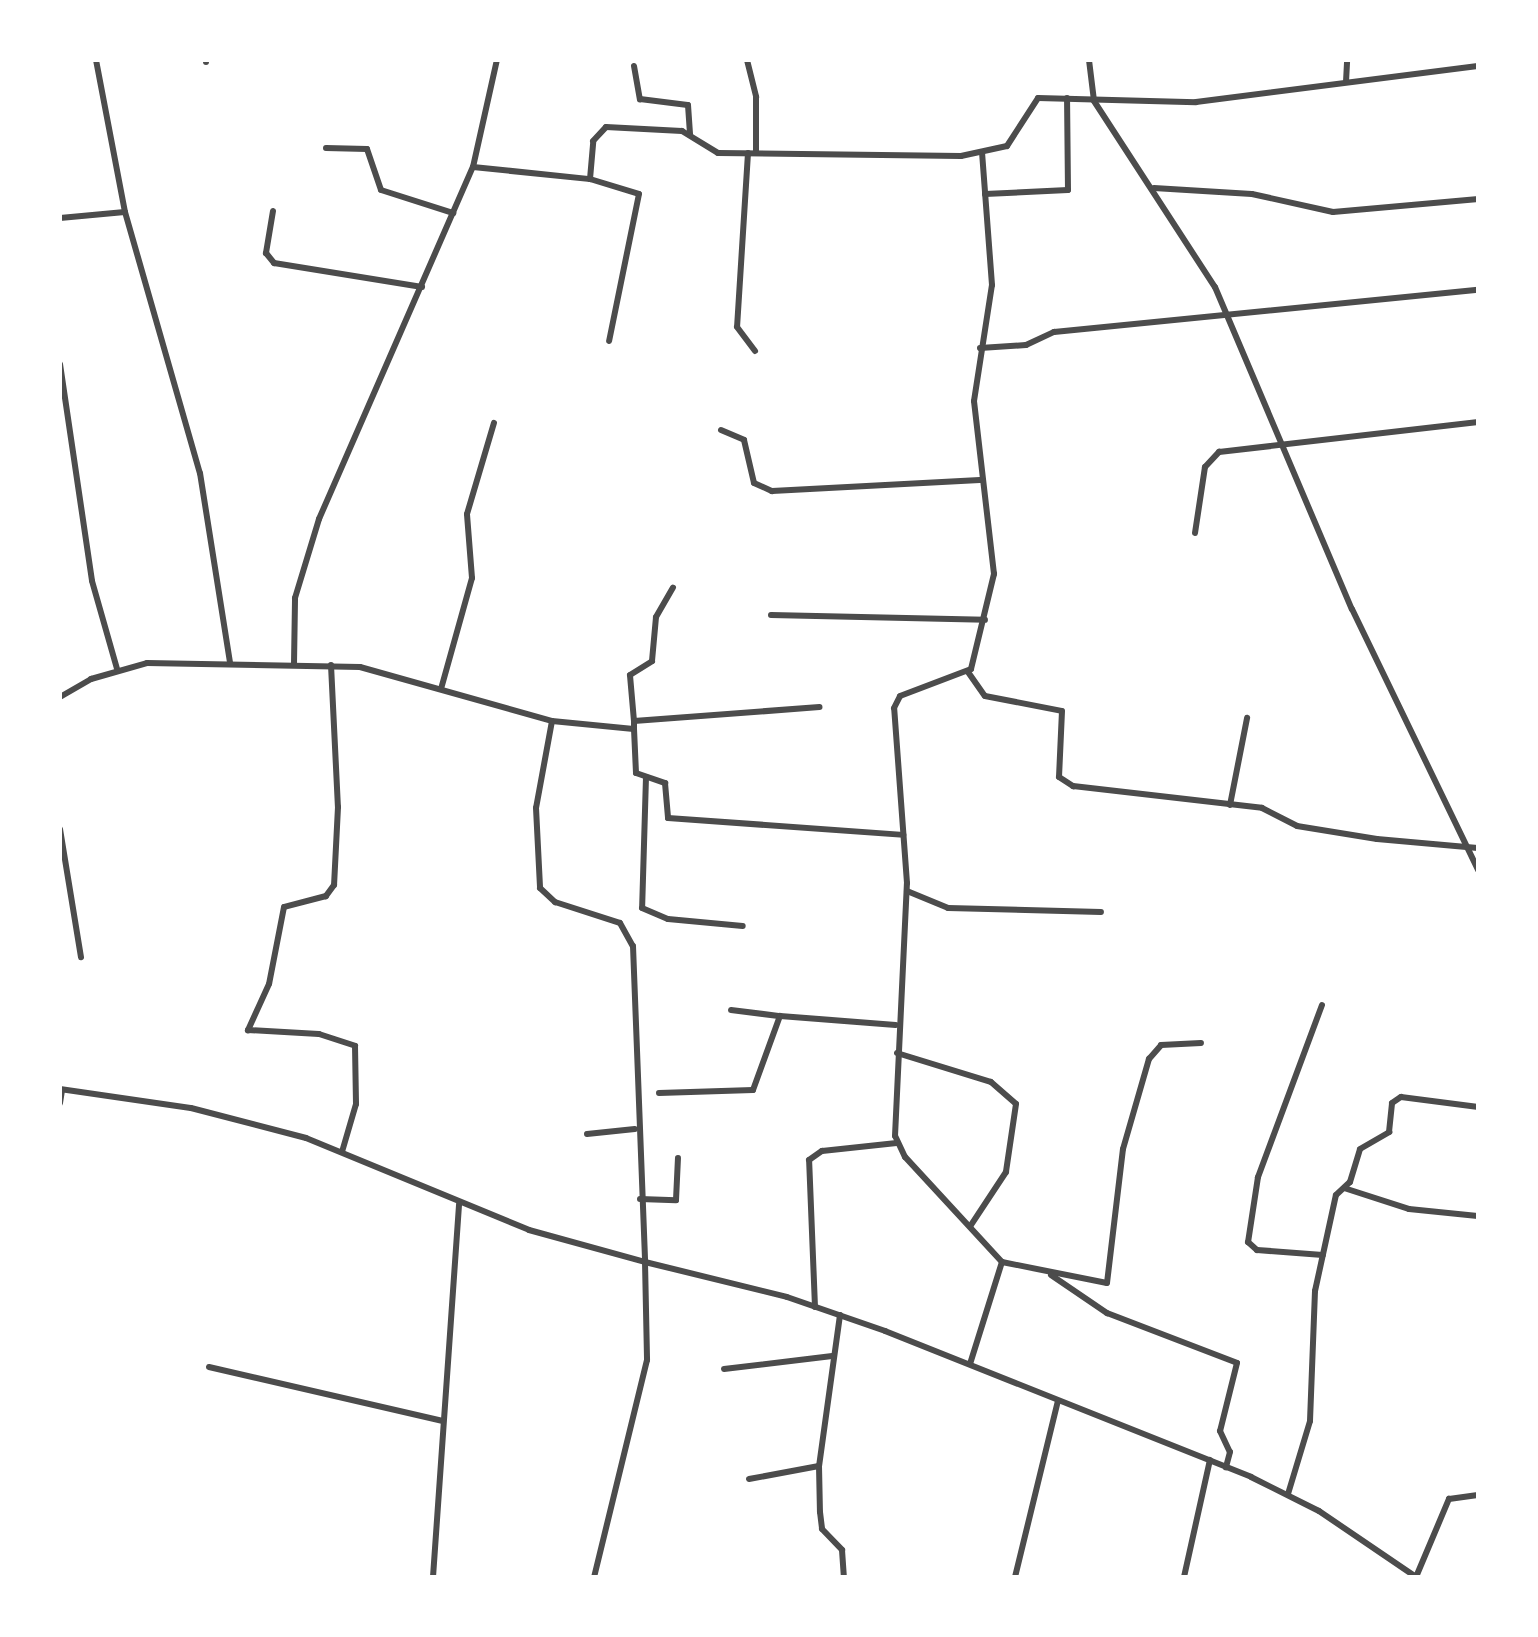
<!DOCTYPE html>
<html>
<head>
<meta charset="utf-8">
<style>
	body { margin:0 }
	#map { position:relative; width:1538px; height:1637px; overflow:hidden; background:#fff; font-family:Inter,sans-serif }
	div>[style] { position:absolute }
	.minor>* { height:6px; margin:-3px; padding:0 3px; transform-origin:3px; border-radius:3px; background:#4c4c4c }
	span { translate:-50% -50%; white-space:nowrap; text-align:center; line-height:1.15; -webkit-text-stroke:10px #fff; paint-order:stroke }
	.frame { position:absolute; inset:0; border:62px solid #fff; pointer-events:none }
</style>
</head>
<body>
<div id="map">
	<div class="minor">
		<i style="left:96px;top:60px;width:155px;rotate:79.2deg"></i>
		<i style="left:125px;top:212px;width:272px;rotate:74deg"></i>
		<i style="left:200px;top:473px;width:192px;rotate:81deg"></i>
		<i style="left:206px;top:60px;width:2px;rotate:90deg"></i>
		<i style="left:747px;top:60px;width:38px;rotate:76deg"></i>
		<i style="left:756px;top:97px;width:56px;rotate:90deg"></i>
		<i style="left:1089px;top:60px;width:41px;rotate:83deg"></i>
		<i style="left:1094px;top:101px;width:222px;rotate:57deg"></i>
		<i style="left:1215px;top:287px;width:350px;rotate:67deg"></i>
		<i style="left:1352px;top:609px;width:290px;rotate:64.2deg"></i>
		<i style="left:634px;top:66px;width:34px;rotate:80deg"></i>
		<i style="left:640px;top:99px;width:48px;rotate:7.1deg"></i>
		<i style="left:688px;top:105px;width:30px;rotate:86deg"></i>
		<i style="left:1346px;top:82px;width:22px;rotate:-87deg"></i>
		<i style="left:326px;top:148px;width:41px;rotate:1.4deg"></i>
		<i style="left:367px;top:149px;width:43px;rotate:71.1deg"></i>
		<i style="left:381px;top:190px;width:76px;rotate:17.7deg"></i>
		<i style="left:748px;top:153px;width:174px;rotate:93.6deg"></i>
		<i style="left:737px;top:327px;width:30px;rotate:53deg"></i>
		<i style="left:473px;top:167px;width:118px;rotate:5.9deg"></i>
		<i style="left:590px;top:179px;width:38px;rotate:-85deg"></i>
		<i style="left:593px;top:141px;width:19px;rotate:-47deg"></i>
		<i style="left:606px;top:127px;width:76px;rotate:3deg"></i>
		<i style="left:682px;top:131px;width:42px;rotate:31.4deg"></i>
		<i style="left:718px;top:153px;width:243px;rotate:0.7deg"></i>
		<i style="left:961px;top:156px;width:47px;rotate:-12.3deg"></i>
		<i style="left:1007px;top:146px;width:57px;rotate:-57.1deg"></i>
		<i style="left:1038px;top:98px;width:158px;rotate:1.5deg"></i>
		<i style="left:1196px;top:102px;width:284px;rotate:-7.3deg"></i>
		<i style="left:590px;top:179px;width:51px;rotate:17deg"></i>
		<i style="left:639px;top:194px;width:150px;rotate:101.5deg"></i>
		<i style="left:1154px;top:188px;width:98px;rotate:3.5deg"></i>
		<i style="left:1252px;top:194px;width:83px;rotate:12.5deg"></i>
		<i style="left:1333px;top:212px;width:146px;rotate:-5.1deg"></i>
		<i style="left:985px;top:194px;width:83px;rotate:-2.8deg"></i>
		<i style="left:1068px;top:190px;width:92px;rotate:-90.6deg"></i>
		<i style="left:273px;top:211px;width:43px;rotate:99.5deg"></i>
		<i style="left:266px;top:253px;width:13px;rotate:51deg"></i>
		<i style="left:274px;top:263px;width:150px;rotate:9.2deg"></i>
		<i style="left:60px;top:218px;width:65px;rotate:-5.3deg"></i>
		<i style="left:980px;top:348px;width:46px;rotate:-3.7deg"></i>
		<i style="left:1026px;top:345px;width:31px;rotate:-25deg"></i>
		<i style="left:1054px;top:332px;width:426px;rotate:-5.7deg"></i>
		<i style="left:60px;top:364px;width:219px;rotate:81.6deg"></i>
		<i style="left:92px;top:581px;width:91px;rotate:74.1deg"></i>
		<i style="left:721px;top:430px;width:25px;rotate:23deg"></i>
		<i style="left:744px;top:440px;width:44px;rotate:76.9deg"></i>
		<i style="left:754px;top:483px;width:20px;rotate:24deg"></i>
		<i style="left:772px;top:491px;width:208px;rotate:-3deg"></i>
		<i style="left:1195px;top:533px;width:67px;rotate:-81.4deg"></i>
		<i style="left:1205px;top:467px;width:21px;rotate:-47deg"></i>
		<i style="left:1219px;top:452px;width:261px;rotate:-6.6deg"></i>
		<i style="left:771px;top:615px;width:214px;rotate:1.3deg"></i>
		<i style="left:294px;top:664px;width:66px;rotate:-89.1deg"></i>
		<i style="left:295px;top:598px;width:83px;rotate:-73.1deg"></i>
		<i style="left:319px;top:519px;width:384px;rotate:-66.4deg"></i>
		<i style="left:473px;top:167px;width:110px;rotate:-77.4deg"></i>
		<i style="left:331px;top:665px;width:142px;rotate:87.2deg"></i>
		<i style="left:338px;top:807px;width:78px;rotate:92.9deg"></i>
		<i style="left:334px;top:885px;width:14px;rotate:126deg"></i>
		<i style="left:326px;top:896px;width:43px;rotate:165.3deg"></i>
		<i style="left:284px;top:907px;width:78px;rotate:101deg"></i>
		<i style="left:269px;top:984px;width:51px;rotate:114.5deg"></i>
		<i style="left:248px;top:1030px;width:71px;rotate:3.2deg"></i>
		<i style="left:319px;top:1034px;width:38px;rotate:18deg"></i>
		<i style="left:355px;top:1046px;width:58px;rotate:89deg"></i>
		<i style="left:356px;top:1104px;width:50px;rotate:106.3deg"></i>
		<i style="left:968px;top:672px;width:29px;rotate:55deg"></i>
		<i style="left:985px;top:696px;width:78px;rotate:11deg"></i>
		<i style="left:1062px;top:711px;width:66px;rotate:92.6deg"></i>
		<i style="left:1059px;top:777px;width:17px;rotate:33deg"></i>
		<i style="left:1073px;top:786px;width:190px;rotate:6.6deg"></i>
		<i style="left:1262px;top:808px;width:39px;rotate:27deg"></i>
		<i style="left:1297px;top:826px;width:81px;rotate:9.2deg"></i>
		<i style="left:1377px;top:839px;width:101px;rotate:5.1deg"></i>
		<i style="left:441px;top:689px;width:115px;rotate:-74.4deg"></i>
		<i style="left:472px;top:578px;width:64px;rotate:-94.5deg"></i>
		<i style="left:467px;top:514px;width:95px;rotate:-73.5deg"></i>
		<i style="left:60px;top:697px;width:36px;rotate:-30deg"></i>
		<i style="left:91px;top:679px;width:58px;rotate:-15.9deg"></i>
		<i style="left:147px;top:663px;width:213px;rotate:1.1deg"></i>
		<i style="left:360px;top:667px;width:199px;rotate:15.7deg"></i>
		<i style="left:552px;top:721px;width:88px;rotate:100.4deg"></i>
		<i style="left:536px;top:808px;width:80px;rotate:87.1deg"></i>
		<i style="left:540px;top:888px;width:21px;rotate:43deg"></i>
		<i style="left:555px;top:902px;width:68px;rotate:17.9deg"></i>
		<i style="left:620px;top:923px;width:26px;rotate:61deg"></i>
		<i style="left:633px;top:946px;width:316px;rotate:87.8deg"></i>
		<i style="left:645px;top:1262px;width:146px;rotate:13.8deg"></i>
		<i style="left:787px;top:1297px;width:104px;rotate:19.1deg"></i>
		<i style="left:885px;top:1331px;width:394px;rotate:21.7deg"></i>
		<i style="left:1251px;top:1477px;width:76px;rotate:26.6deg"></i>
		<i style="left:1319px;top:1511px;width:117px;rotate:34.2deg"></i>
		<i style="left:552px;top:721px;width:82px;rotate:5.6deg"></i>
		<i style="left:634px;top:729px;width:44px;rotate:87.4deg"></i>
		<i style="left:636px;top:773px;width:31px;rotate:19deg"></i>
		<i style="left:665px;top:783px;width:35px;rotate:85deg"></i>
		<i style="left:668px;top:818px;width:236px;rotate:4.1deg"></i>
		<i style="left:634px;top:721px;width:46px;rotate:-95deg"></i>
		<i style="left:630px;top:675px;width:26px;rotate:-32deg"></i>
		<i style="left:652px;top:661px;width:44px;rotate:-84.8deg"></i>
		<i style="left:656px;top:617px;width:34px;rotate:-60deg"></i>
		<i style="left:634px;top:729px;width:8px;rotate:-90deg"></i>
		<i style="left:634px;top:721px;width:186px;rotate:-4.3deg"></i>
		<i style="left:646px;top:777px;width:131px;rotate:91.7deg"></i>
		<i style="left:642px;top:908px;width:28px;rotate:23deg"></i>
		<i style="left:668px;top:919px;width:75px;rotate:5.3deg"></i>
		<i style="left:1230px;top:805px;width:89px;rotate:-78.9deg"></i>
		<i style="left:60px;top:829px;width:130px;rotate:80.7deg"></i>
		<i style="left:907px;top:891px;width:44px;rotate:22.5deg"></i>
		<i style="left:948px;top:908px;width:153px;rotate:1.5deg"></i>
		<i style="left:1322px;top:1005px;width:184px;rotate:110.4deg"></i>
		<i style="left:1258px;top:1177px;width:66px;rotate:98.7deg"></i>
		<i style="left:1248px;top:1242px;width:12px;rotate:42deg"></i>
		<i style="left:1257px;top:1250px;width:66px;rotate:4.3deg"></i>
		<i style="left:731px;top:1010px;width:48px;rotate:7.1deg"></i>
		<i style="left:897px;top:1053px;width:98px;rotate:17.1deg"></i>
		<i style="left:991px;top:1082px;width:33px;rotate:41deg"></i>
		<i style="left:1016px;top:1104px;width:69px;rotate:98.4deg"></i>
		<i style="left:1006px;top:1172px;width:64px;rotate:123.4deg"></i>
		<i style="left:60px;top:1089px;width:132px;rotate:8.3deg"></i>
		<i style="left:191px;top:1108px;width:119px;rotate:14.6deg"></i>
		<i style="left:306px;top:1138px;width:241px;rotate:22.4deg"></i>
		<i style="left:529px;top:1230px;width:120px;rotate:15.4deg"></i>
		<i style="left:645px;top:1262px;width:98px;rotate:88.8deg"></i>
		<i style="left:647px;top:1360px;width:223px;rotate:103.7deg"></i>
		<i style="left:659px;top:1093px;width:94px;rotate:-1.8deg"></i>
		<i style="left:753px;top:1090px;width:79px;rotate:-70deg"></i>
		<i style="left:780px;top:1016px;width:116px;rotate:4.4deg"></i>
		<i style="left:60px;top:1103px;width:13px;rotate:-81deg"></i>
		<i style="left:587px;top:1134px;width:48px;rotate:-5.9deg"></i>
		<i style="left:1344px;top:1188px;width:68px;rotate:17.9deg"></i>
		<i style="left:1409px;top:1209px;width:69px;rotate:5.8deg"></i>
		<i style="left:640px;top:1199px;width:36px;rotate:2deg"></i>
		<i style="left:676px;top:1200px;width:42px;rotate:-87.3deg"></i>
		<i style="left:1002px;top:1262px;width:107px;rotate:11.3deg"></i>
		<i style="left:1107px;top:1283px;width:135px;rotate:-83.2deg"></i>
		<i style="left:1123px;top:1149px;width:94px;rotate:-73.9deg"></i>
		<i style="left:1149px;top:1059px;width:18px;rotate:-49deg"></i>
		<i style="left:1161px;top:1045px;width:40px;rotate:-2.9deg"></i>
		<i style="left:1051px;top:1275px;width:68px;rotate:34.2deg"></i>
		<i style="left:1107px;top:1313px;width:139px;rotate:21deg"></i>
		<i style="left:1237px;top:1363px;width:70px;rotate:104deg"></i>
		<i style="left:1220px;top:1431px;width:23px;rotate:65deg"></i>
		<i style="left:1230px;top:1452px;width:16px;rotate:105deg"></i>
		<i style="left:815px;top:1307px;width:147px;rotate:-92.3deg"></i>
		<i style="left:809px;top:1160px;width:16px;rotate:-35deg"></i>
		<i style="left:822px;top:1151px;width:75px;rotate:-6.1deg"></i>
		<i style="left:840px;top:1315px;width:152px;rotate:97.9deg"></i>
		<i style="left:819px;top:1466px;width:46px;rotate:88.8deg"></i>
		<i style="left:820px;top:1512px;width:17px;rotate:83deg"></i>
		<i style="left:822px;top:1529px;width:29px;rotate:46deg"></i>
		<i style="left:842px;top:1550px;width:27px;rotate:86deg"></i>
		<i style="left:970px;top:1364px;width:107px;rotate:-72.6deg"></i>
		<i style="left:1002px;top:1262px;width:143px;rotate:-132.7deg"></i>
		<i style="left:905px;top:1157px;width:23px;rotate:-115deg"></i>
		<i style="left:895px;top:1136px;width:253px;rotate:-87.3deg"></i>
		<i style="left:907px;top:883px;width:175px;rotate:-94.2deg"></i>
		<i style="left:894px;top:708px;width:13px;rotate:-63deg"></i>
		<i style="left:900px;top:696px;width:76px;rotate:-20.8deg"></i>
		<i style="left:971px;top:669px;width:98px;rotate:-76.4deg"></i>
		<i style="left:994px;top:574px;width:174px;rotate:-96.6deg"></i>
		<i style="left:974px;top:401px;width:117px;rotate:-81.2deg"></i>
		<i style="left:992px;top:285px;width:132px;rotate:-94.3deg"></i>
		<i style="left:209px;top:1367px;width:240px;rotate:13deg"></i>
		<i style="left:724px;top:1369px;width:109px;rotate:-6.9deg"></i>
		<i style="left:749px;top:1479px;width:71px;rotate:-10.5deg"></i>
		<i style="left:1288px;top:1494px;width:76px;rotate:-73.2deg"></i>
		<i style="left:1310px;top:1421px;width:130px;rotate:-87.8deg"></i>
		<i style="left:1315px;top:1291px;width:98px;rotate:-77.7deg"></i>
		<i style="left:1336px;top:1195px;width:19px;rotate:-43deg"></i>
		<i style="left:1350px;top:1182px;width:34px;rotate:-73deg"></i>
		<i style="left:1360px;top:1149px;width:34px;rotate:-30deg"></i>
		<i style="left:1389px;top:1132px;width:29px;rotate:-84deg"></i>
		<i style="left:1392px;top:1103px;width:11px;rotate:-34deg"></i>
		<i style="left:1401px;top:1097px;width:78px;rotate:7.4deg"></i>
		<i style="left:433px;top:1577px;width:374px;rotate:-86deg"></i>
		<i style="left:1015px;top:1577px;width:181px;rotate:-76.3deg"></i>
		<i style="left:1184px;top:1577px;width:120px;rotate:-77.5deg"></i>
		<i style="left:1416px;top:1577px;width:85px;rotate:-67.1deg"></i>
		<i style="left:1449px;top:1499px;width:29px;rotate:-8deg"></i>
	</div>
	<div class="frame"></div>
</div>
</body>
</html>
